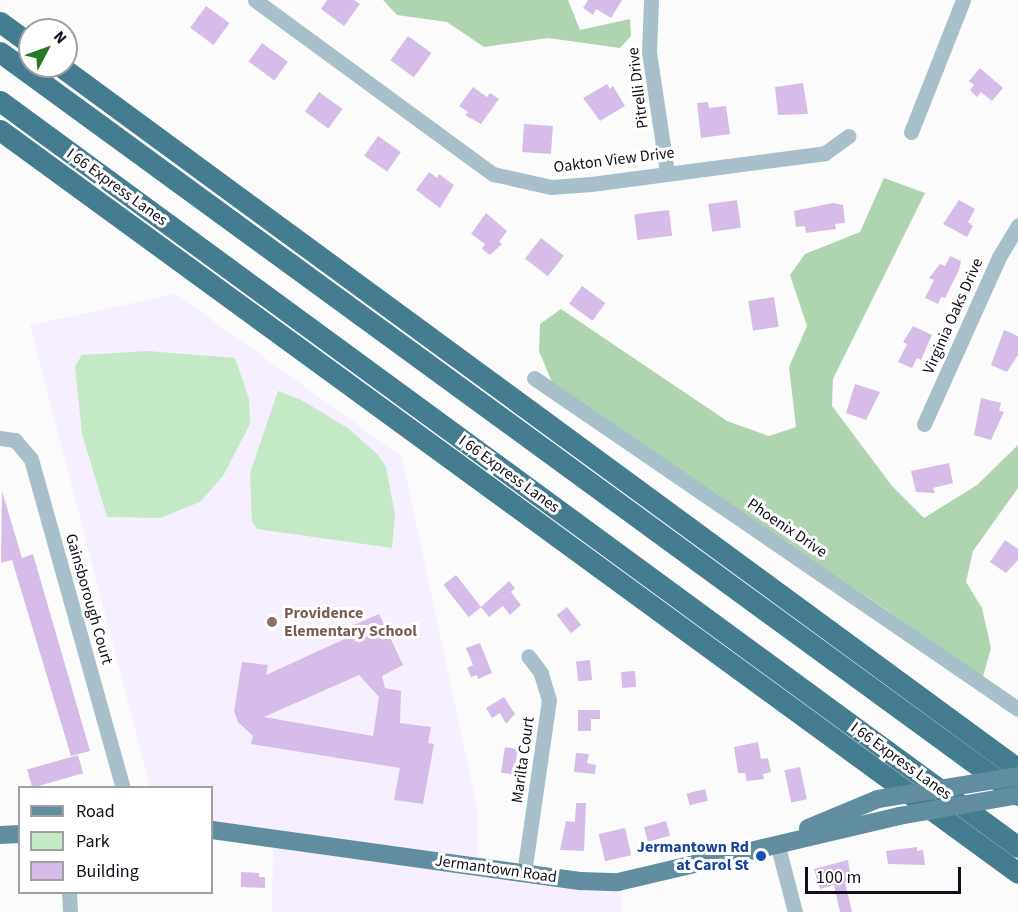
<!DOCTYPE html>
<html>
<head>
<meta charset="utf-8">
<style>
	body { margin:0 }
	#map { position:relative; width:1018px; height:912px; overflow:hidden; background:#fbfbfb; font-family:"Source Sans 3",sans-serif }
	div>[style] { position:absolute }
	.built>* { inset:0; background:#f5efff }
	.green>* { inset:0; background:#c4e9c5 }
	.forest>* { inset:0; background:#aed5af }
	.building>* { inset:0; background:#d6bde9; transform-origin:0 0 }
	.minor>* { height:15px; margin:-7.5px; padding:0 7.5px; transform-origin:7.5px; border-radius:7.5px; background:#a8c0ca }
	.major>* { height:18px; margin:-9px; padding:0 9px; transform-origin:9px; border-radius:9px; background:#608e9f }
	.highway>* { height:21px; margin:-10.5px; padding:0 10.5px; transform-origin:10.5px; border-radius:10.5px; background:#447c90 }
	.major-bridge>* { height:18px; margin:-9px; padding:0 9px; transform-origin:9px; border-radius:9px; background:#608e9f }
	.dots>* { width:16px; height:16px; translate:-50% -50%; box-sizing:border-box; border:3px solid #fff; border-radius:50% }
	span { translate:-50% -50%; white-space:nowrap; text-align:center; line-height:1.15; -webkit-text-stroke:6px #fff; paint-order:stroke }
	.street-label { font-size:16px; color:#130e19 }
	.education-label { font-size:16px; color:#785e54; font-weight:700 }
	.left { translate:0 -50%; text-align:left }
	.transit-label { font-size:16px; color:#164399; font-weight:700 }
	.right { translate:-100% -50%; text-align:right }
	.legend { position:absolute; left:18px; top:786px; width:195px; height:108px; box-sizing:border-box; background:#fff; border:2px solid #a19fa3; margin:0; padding:8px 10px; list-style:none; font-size:18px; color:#130e19 }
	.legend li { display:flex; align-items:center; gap:12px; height:30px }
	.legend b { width:30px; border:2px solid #a19fa3 }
	.north { position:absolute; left:18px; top:18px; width:60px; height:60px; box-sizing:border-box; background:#fff; border:2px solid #a19fa3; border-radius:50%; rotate:49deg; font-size:16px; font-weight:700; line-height:24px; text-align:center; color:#130e19 }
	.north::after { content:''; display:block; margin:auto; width:21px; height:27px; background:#267a26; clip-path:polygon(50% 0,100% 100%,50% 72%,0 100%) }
	.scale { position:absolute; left:805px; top:867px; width:156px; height:27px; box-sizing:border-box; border:3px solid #130e19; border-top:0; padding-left:8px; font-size:18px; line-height:21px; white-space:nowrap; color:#130e19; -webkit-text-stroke:4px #fff; paint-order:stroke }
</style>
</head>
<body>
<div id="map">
	<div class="built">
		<i style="clip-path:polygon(176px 294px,402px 457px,478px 812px,477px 859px,212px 823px,212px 788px,150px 787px,30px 325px)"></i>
		<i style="clip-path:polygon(273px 847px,622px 892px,622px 912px,272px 912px)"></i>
	</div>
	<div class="green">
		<i style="clip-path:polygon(147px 351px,235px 358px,249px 399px,250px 424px,223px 476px,200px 502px,160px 518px,107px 517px,82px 434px,75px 366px,82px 355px)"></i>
		<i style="clip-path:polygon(278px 391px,301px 400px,348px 428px,377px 454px,386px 467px,395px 515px,392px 548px,257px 529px,252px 521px,250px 473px)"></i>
	</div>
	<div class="forest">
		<i style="clip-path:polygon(383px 0,568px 0,580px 30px,630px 19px,631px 36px,620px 48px,548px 38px,484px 47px,447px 22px,397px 15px)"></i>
		<i style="clip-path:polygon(884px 178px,925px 193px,833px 379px,832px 406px,892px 486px,924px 518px,977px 485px,1018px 445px,1018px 488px,973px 551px,966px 582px,982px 608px,991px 648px,982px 680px,884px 608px,554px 387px,539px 351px,540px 324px,561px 309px,727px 421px,769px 436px,796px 427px,789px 367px,807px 326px,790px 275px,805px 254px,860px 232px)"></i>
	</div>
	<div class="building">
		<i style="clip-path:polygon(327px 0,354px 0,360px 4px,344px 26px,321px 9px)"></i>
		<i style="clip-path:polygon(588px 0,622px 0,611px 18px,596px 9px,593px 15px,583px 8px)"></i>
		<i style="left:206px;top:6px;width:29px;height:27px;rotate:36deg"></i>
		<i style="left:408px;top:36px;width:29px;height:30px;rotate:36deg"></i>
		<i style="left:262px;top:43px;width:32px;height:23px;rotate:36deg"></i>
		<i style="clip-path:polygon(980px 68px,1003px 88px,992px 101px,981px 92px,977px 97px,970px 90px,974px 85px,969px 81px)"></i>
		<i style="clip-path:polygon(803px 83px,808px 114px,778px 115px,775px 87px)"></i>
		<i style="clip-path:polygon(607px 84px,610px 89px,613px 86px,625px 106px,600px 121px,583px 98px)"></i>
		<i style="clip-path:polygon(473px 87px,487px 97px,490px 93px,499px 99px,481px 124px,465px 115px,468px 112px,459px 106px)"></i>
		<i style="left:319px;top:92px;width:29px;height:24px;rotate:36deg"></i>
		<i style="clip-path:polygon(708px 102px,709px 108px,726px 106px,730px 134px,701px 138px,697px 103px)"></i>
		<i style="left:524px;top:124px;width:29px;height:28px;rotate:4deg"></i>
		<i style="left:378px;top:136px;width:28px;height:24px;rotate:35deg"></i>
		<i style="clip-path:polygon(429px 172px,437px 178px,439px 174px,454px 185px,440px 208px,416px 190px)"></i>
		<i style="left:737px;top:200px;width:28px;height:29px;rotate:82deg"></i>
		<i style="clip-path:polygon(959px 200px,975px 209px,968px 222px,973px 226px,967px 237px,943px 224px)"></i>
		<i style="clip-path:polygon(833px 203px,843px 205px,845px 223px,835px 224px,836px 229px,806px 233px,805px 226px,796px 227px,794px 211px)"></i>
		<i style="left:669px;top:210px;width:26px;height:35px;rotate:83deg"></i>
		<i style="clip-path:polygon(486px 213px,507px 231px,499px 242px,502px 244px,490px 255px,482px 249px,485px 244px,471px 234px)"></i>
		<i style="left:541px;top:238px;width:29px;height:26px;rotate:38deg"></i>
		<i style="clip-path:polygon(950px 256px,961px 261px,959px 270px,945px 298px,941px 297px,938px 304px,925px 298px,934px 280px,929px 278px,940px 264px,945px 266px)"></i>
		<i style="left:582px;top:286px;width:29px;height:22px;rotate:36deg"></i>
		<i style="left:774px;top:297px;width:30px;height:26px;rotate:81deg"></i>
		<i style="clip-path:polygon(913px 326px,932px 335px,921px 360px,917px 358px,912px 368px,898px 362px,907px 344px,903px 342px)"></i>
		<i style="clip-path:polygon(1004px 330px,1018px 336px,1018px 355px,1007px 372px,991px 365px)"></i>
		<i style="clip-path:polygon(855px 384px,880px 392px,866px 420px,846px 413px)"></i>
		<i style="clip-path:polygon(981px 398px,1001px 403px,999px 411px,1004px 412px,991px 440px,974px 435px)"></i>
		<i style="clip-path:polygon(949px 463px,953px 483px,933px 488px,935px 493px,916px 492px,911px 471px)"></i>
		<i style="clip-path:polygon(2px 491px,22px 558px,33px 554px,90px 751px,71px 756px,12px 560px,1px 563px)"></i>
		<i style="clip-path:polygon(1005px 540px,1018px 549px,1018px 560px,1006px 573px,990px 562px)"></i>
		<i style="left:456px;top:575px;width:41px;height:16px;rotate:52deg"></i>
		<i style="clip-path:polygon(509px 581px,515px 588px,511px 592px,521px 605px,510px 615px,503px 606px,489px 617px,481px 607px)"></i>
		<i style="left:567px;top:607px;width:23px;height:13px;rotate:52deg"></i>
		<i style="clip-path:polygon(evenodd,379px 614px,403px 665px,382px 676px,385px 688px,401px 691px,400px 723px,431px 727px,428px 743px,434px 744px,423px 804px,394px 800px,400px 768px,251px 744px,253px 736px,238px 722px,234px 711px,242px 662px,268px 665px,266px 675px,351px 636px,347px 628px,379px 614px,359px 675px,379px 697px,373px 736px,264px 717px,359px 675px)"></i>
		<i style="clip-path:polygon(480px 643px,492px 673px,478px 679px,477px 675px,471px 677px,467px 668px,473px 665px,466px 648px)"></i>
		<i style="left:590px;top:660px;width:20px;height:14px;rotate:84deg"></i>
		<i style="left:635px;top:671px;width:16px;height:14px;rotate:86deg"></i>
		<i style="clip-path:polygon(504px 697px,515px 714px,506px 724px,500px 713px,492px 718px,486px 708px)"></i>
		<i style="clip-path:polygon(578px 710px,600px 710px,600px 719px,591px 719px,591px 731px,578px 731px)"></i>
		<i style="clip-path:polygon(758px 742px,761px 759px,768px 758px,771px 772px,763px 774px,764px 779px,747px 781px,745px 773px,738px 773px,734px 747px)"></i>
		<i style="left:505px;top:747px;width:13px;height:26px;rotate:9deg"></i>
		<i style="clip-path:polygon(576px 753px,589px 754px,587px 763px,596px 765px,595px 774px,574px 772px)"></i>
		<i style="left:78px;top:755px;width:19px;height:53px;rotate:74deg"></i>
		<i style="left:800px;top:767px;width:33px;height:16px;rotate:78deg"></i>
		<i style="left:705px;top:789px;width:12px;height:19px;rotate:76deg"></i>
		<i style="clip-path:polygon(576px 803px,586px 803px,584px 851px,560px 850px,566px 821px,575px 822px)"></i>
		<i style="left:666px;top:821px;width:15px;height:23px;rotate:74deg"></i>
		<i style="left:625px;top:828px;width:28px;height:27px;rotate:77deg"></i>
		<i style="clip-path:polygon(917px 847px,917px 851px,923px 850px,925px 865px,888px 864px,886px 851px)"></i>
		<i style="clip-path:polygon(848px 860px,851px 880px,845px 882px,852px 912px,840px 912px,834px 885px,820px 889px,814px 869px)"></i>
		<i style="clip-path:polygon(241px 872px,259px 873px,259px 877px,265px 877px,265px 888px,241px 887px)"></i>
	</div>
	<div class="minor">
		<i style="left:255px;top:0;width:295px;rotate:36.2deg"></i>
		<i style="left:493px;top:174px;width:59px;rotate:12.6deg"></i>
		<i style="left:551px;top:187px;width:40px;rotate:-4.3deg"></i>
		<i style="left:591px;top:184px;width:236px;rotate:-7.5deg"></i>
		<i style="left:825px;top:153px;width:29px;rotate:-36deg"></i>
		<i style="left:651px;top:0;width:52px;rotate:92.2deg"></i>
		<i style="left:649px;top:52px;width:121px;rotate:81.5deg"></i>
		<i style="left:911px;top:132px;width:142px;rotate:-68.5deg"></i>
		<i style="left:534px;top:378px;width:586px;rotate:34.37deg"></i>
		<i style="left:924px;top:424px;width:183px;rotate:-65.8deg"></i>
		<i style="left:999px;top:257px;width:37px;rotate:-59deg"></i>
		<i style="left:0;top:438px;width:15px;rotate:8deg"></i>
		<i style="left:15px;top:440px;width:25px;rotate:50deg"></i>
		<i style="left:31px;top:459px;width:342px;rotate:74.4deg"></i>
		<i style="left:777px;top:843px;width:71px;rotate:75.4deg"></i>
		<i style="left:524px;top:873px;width:175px;rotate:-81.8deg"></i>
		<i style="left:549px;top:700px;width:28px;rotate:-107deg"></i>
		<i style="left:541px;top:673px;width:21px;rotate:-127deg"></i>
		<i style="left:69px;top:892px;width:20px;rotate:87deg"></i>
	</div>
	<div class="major">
		<i style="left:808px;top:828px;width:76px;rotate:-22.5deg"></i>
		<i style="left:212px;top:830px;width:373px;rotate:7.9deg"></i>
		<i style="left:581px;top:881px;width:37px;rotate:2deg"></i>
		<i style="left:618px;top:882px;width:289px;rotate:-13.2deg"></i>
		<i style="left:0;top:835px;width:20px;rotate:-3deg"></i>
	</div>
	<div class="highway">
		<i style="left:0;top:22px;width:37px;rotate:36deg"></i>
		<i style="left:0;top:52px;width:1260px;rotate:36.12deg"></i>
		<i style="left:60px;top:66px;width:1188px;rotate:36.27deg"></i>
		<i style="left:0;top:101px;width:1262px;rotate:36.23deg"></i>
		<i style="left:0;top:130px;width:1260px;rotate:36.12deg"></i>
	</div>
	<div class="major-bridge">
		<i style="left:878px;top:799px;width:142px;rotate:-9.3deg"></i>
		<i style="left:899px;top:816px;width:121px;rotate:-10deg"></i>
	</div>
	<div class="dots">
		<i style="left:272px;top:622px;background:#8d6e63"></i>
		<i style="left:761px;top:856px;background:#1a4fb4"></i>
	</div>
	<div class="street-label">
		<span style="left:638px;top:88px;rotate:-97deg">Pitrelli Drive</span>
		<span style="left:614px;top:160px;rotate:-7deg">Oakton View Drive</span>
		<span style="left:117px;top:187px;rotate:36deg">I 66 Express Lanes</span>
		<span style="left:953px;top:316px;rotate:-66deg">Virginia Oaks Drive</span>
		<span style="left:509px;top:474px;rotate:36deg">I 66 Express Lanes</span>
		<span style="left:787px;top:528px;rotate:34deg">Phoenix Drive</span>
		<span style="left:89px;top:599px;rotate:74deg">Gainsborough Court</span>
		<span style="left:523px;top:760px;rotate:-82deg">Marilta Court</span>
		<span style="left:901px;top:761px;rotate:36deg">I 66 Express Lanes</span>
		<span style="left:496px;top:869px;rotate:8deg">Jermantown Road</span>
	</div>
	<div class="education-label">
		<span class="left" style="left:284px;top:622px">Providence<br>Elementary School</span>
	</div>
	<div class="transit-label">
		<span class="right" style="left:749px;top:856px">Jermantown Rd<br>at Carol St</span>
	</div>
	<ul class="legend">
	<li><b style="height:8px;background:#608e9f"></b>Road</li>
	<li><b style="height:16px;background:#c4e9c5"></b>Park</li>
	<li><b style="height:16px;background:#d6bde9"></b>Building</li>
	</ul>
	<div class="north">N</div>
	<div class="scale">100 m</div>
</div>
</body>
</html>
